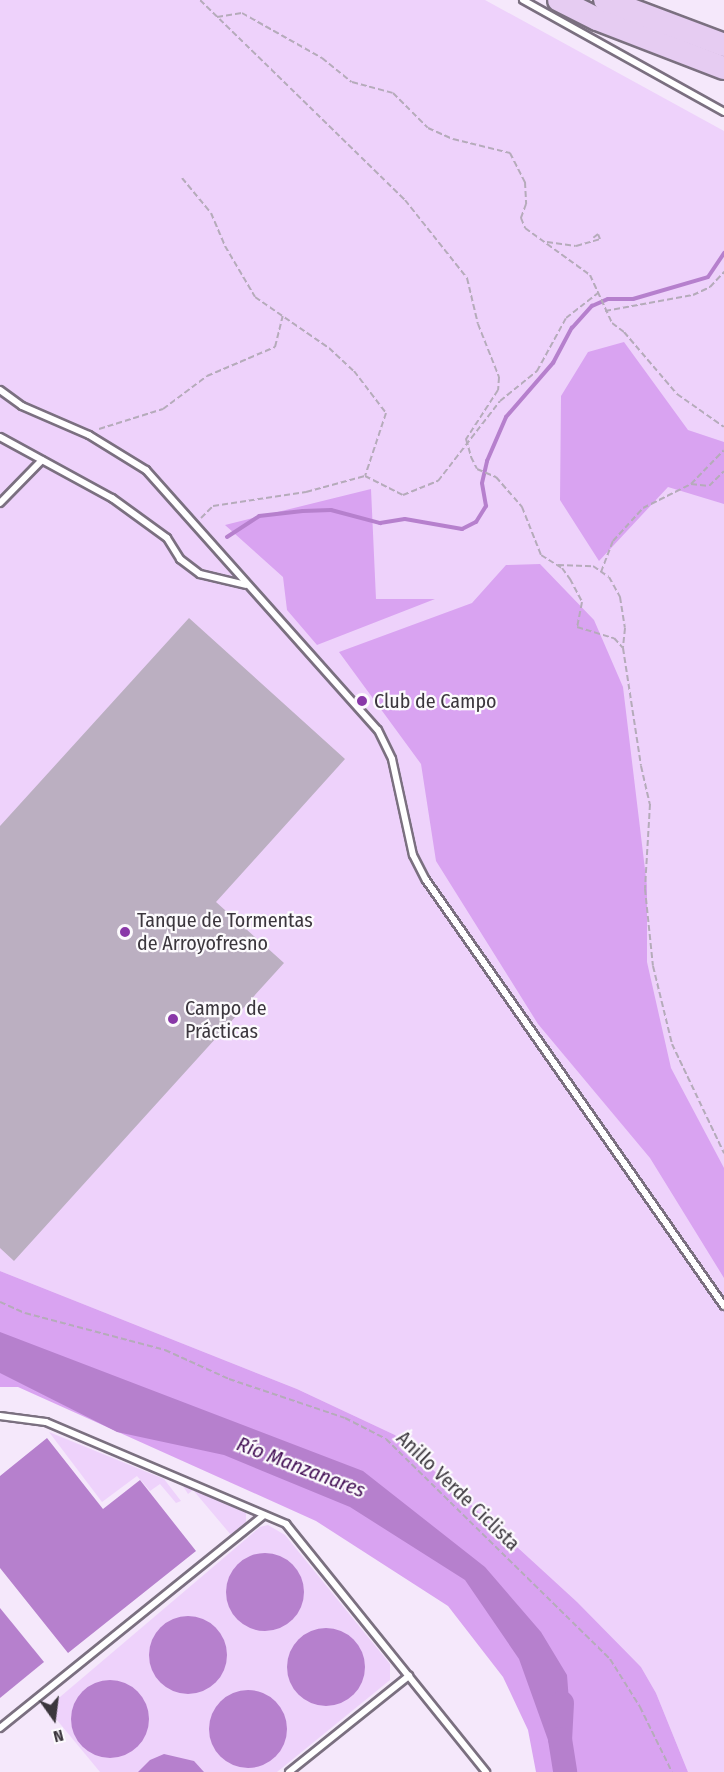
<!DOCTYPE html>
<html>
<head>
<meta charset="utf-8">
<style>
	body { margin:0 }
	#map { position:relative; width:724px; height:1772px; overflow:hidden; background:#f5e8fb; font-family:"Fira Sans Condensed",sans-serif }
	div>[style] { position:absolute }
	.green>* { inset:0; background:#eed2fb }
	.forest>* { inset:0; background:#d9a3f1 }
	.water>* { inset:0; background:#b680cd }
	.round { border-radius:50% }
	.stream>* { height:4px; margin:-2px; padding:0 2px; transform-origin:2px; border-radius:2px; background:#b680cd }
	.river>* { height:24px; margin:-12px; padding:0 12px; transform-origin:12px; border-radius:12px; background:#b680cd }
	.building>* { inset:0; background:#bbafc1 }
	.path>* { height:2px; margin-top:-1px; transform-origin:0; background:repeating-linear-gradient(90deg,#b5abba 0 6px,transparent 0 9px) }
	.roads { filter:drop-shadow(2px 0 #7b7080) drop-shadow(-2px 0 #7b7080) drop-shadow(0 2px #7b7080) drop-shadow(0 -2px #7b7080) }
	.lane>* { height:6px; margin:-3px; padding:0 3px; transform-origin:3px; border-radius:3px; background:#fff }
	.highway>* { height:22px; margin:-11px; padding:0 11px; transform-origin:11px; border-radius:11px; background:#e6ccf2 }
	.dots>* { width:16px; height:16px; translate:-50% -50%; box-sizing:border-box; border:3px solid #fcfafd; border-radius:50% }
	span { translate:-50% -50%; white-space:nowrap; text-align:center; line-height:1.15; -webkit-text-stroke:4.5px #fcfafd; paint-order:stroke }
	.poi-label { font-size:20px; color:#3b363d }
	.left { translate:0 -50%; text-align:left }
	.street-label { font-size:20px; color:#3b363d }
	.water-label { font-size:21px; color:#441156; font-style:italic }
	.north { position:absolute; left:24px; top:1688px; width:60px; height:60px; -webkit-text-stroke:4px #fcfafd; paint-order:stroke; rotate:166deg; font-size:16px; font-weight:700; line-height:24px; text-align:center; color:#3b363d }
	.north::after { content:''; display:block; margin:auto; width:21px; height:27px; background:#3b363d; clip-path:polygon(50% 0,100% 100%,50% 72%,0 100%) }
</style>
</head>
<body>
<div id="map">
	<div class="green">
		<i style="clip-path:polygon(0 0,485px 0,724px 131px,724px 1772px,688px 1772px,656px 1693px,641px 1667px,395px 1435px,297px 1389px,0 1271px)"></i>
		<i style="clip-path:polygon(49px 1432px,164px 1479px,181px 1501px,176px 1503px,160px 1484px,150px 1491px,137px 1476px,102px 1502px)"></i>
		<i style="clip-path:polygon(183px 1486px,246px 1512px,246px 1522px,231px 1535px,193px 1490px,188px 1494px)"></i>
		<i style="clip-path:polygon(268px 1525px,285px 1535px,390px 1664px,390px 1680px,277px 1772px,100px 1772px,47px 1708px,260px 1527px)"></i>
	</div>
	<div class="forest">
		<i style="clip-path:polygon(624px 342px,688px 430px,724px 442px,724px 504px,668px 487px,599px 561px,560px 500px,561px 396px,588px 352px)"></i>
		<i style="clip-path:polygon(371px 489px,376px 599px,435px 599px,317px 645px,287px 610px,283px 577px,225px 525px)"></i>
		<i style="clip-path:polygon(540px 564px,594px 620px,623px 687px,647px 886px,647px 962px,671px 1068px,724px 1168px,724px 1278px,650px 1158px,538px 1024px,436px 861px,421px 764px,339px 652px,472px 603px,506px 565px)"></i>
		<i style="clip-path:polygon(0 1271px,297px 1389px,395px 1435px,577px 1602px,641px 1667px,656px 1693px,688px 1772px,536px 1772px,528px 1730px,503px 1677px,448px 1606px,316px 1521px,18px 1387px,0 1387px)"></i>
	</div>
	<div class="water">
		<i style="clip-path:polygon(0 1332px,363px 1471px,485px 1567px,541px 1632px,567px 1675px,571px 1727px,548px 1740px,519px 1659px,465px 1580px,350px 1507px,224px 1455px,117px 1432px,0 1373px)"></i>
		<i style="clip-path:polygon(47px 1438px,103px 1509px,140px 1480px,196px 1551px,68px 1653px,0 1568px,0 1476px)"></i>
		<i class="round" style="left:226px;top:1553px;width:78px;height:78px"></i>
		<i style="clip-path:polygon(0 1608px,44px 1662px,0 1698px)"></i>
		<i class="round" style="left:149px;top:1616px;width:78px;height:78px"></i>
		<i class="round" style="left:287px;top:1628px;width:78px;height:78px"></i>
		<i class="round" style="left:71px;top:1680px;width:78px;height:78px"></i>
		<i class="round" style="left:209px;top:1690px;width:78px;height:78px"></i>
		<i style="clip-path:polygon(164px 1754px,194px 1761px,204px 1772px,138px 1772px,150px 1760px)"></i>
	</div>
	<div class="stream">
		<i style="left:227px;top:537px;width:38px;rotate:-33deg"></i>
		<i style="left:259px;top:516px;width:44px;rotate:-6.5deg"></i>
		<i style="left:303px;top:511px;width:28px;rotate:-2deg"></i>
		<i style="left:331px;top:510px;width:51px;rotate:14.9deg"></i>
		<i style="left:380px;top:523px;width:25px;rotate:-9deg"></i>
		<i style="left:405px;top:519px;width:58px;rotate:10deg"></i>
		<i style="left:462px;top:529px;width:16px;rotate:-27deg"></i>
		<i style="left:476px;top:522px;width:19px;rotate:-58deg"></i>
		<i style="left:486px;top:506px;width:23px;rotate:-100deg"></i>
		<i style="left:482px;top:483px;width:23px;rotate:-77deg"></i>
		<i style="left:487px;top:461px;width:48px;rotate:-66.6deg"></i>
		<i style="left:506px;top:417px;width:72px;rotate:-49deg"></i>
		<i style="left:553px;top:363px;width:40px;rotate:-62deg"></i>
		<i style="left:572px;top:328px;width:30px;rotate:-48deg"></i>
		<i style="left:592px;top:306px;width:17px;rotate:-24deg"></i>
		<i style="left:608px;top:299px;width:25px"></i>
		<i style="left:633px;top:299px;width:78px;rotate:-16.3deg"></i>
		<i style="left:708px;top:277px;width:29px;rotate:-56deg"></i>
	</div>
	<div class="river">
		<i style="left:562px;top:1703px;width:36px;rotate:93deg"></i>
		<i style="left:560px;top:1739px;width:33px;rotate:81deg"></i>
	</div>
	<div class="building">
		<i style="clip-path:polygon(189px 618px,345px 759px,216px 902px,284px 963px,14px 1261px,0 1248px,0 826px)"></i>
	</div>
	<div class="path">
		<i style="left:200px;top:0;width:286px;rotate:44.3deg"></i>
		<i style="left:405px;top:200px;width:100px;rotate:51.5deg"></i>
		<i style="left:467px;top:278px;width:47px;rotate:76.6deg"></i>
		<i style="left:478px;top:324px;width:57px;rotate:68.4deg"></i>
		<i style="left:499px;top:377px;width:13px;rotate:94deg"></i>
		<i style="left:498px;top:390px;width:59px;rotate:123.1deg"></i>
		<i style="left:466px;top:439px;width:19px;rotate:74deg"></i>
		<i style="left:471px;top:457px;width:13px;rotate:63deg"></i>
		<i style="left:477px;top:469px;width:21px;rotate:23deg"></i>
		<i style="left:496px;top:477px;width:40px;rotate:49deg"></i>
		<i style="left:522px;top:507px;width:52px;rotate:68.4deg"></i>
		<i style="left:541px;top:555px;width:25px;rotate:32deg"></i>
		<i style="left:562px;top:568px;width:14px;rotate:54deg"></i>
		<i style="left:570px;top:579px;width:26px;rotate:62deg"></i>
		<i style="left:582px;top:602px;width:25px;rotate:101deg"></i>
		<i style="left:577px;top:627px;width:39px;rotate:17deg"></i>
		<i style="left:614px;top:638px;width:13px;rotate:48deg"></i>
		<i style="left:623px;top:648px;width:119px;rotate:81.3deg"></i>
		<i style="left:641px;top:766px;width:39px;rotate:77deg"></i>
		<i style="left:650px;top:804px;width:85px;rotate:93.4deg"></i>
		<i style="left:645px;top:889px;width:77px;rotate:84.1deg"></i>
		<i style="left:653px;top:966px;width:80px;rotate:76.3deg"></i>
		<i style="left:672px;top:1044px;width:121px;rotate:64.5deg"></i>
		<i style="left:217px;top:17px;width:25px;rotate:-9deg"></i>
		<i style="left:242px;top:13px;width:92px;rotate:29.4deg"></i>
		<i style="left:322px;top:58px;width:38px;rotate:39deg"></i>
		<i style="left:352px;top:82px;width:42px;rotate:15deg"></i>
		<i style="left:393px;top:93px;width:49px;rotate:45deg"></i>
		<i style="left:428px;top:128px;width:27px;rotate:24deg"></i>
		<i style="left:453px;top:139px;width:59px;rotate:13.8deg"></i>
		<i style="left:510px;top:153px;width:33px;rotate:63deg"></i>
		<i style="left:525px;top:182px;width:22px;rotate:87deg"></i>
		<i style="left:526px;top:204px;width:15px;rotate:110deg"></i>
		<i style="left:521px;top:218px;width:11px;rotate:68deg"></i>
		<i style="left:525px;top:228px;width:80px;rotate:35.9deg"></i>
		<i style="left:590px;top:275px;width:53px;rotate:65.4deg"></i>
		<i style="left:612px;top:323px;width:15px;rotate:37deg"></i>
		<i style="left:624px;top:332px;width:82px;rotate:49.5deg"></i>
		<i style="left:677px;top:394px;width:57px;rotate:35.1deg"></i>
		<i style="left:182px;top:178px;width:45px;rotate:50.4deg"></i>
		<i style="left:211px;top:213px;width:36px;rotate:67deg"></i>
		<i style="left:225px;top:246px;width:59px;rotate:59.5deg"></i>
		<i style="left:255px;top:297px;width:90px;rotate:34.6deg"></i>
		<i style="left:329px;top:348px;width:34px;rotate:43deg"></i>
		<i style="left:354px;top:371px;width:53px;rotate:52.7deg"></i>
		<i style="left:386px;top:413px;width:66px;rotate:108.4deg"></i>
		<i style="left:547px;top:242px;width:29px;rotate:8deg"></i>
		<i style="left:576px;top:246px;width:25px;rotate:-16deg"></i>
		<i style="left:600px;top:239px;width:5px;rotate:-112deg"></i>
		<i style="left:598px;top:234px;width:6px;rotate:141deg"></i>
		<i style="left:605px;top:311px;width:89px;rotate:-10.3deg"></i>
		<i style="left:693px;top:295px;width:19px;rotate:-25deg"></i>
		<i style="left:710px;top:287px;width:21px;rotate:-47deg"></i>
		<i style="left:99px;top:429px;width:67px;rotate:-17.4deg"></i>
		<i style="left:163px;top:409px;width:55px;rotate:-36.9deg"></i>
		<i style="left:207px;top:376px;width:74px;rotate:-23.1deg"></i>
		<i style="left:275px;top:347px;width:32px;rotate:-76deg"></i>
		<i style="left:691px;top:484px;width:47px;rotate:-45.9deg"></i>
		<i style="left:201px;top:518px;width:17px;rotate:-45deg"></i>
		<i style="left:213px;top:506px;width:94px;rotate:-8.6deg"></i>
		<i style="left:306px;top:492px;width:61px;rotate:-15.2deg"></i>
		<i style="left:365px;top:476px;width:42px;rotate:26.6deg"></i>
		<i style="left:403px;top:495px;width:38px;rotate:-22deg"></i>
		<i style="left:438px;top:481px;width:101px;rotate:-52.2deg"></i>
		<i style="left:500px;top:401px;width:48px;rotate:-39deg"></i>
		<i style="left:537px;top:371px;width:60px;rotate:-61.3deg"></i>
		<i style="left:566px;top:318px;width:41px;rotate:-38deg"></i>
		<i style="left:558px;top:565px;width:35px;rotate:2deg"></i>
		<i style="left:593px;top:566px;width:19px;rotate:35deg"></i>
		<i style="left:609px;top:577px;width:23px;rotate:61deg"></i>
		<i style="left:620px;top:597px;width:31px;rotate:81deg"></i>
		<i style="left:625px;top:628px;width:20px;rotate:96deg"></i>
		<i style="left:601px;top:572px;width:33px;rotate:-69deg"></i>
		<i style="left:613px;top:541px;width:45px;rotate:-47.7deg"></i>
		<i style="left:643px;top:508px;width:54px;rotate:-26.6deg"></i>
		<i style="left:691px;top:484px;width:18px;rotate:6deg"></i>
		<i style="left:709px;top:486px;width:21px;rotate:-45deg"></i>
		<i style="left:0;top:1302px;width:27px;rotate:24deg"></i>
		<i style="left:25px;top:1313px;width:145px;rotate:14.8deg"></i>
		<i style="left:165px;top:1350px;width:70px;rotate:24.4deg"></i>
		<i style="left:229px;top:1379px;width:122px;rotate:18.6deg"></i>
		<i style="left:345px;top:1418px;width:46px;rotate:27.1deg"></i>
		<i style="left:386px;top:1439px;width:314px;rotate:44.5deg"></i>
		<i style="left:610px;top:1659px;width:57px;rotate:58deg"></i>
		<i style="left:640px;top:1707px;width:72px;rotate:63.8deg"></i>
	</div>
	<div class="roads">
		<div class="lane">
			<i style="left:523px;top:0;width:230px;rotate:29.1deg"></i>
			<i style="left:0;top:390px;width:27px;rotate:36deg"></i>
			<i style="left:22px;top:406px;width:73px;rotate:23.4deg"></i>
			<i style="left:89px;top:435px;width:67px;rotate:31.6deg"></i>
			<i style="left:146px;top:470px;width:348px;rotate:48.3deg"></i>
			<i style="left:378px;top:730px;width:32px;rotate:64deg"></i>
			<i style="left:392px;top:759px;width:98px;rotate:77.7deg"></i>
			<i style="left:413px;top:855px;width:28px;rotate:63deg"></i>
			<i style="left:426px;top:880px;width:520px;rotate:55.03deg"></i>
			<i style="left:0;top:437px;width:128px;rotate:28.6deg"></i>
			<i style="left:112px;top:498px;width:68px;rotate:36deg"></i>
			<i style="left:167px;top:538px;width:25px;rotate:58deg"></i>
			<i style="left:180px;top:559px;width:25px;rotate:37deg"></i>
			<i style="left:200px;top:574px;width:47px;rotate:13.4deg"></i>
			<i style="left:0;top:503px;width:60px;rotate:-45.7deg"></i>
			<i style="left:0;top:1416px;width:46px;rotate:7.4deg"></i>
			<i style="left:46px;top:1422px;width:261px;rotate:23deg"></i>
			<i style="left:286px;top:1524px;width:319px;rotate:51.1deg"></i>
			<i style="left:0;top:1728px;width:339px;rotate:-38.9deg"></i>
			<i style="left:289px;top:1772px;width:154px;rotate:-38.7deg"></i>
		</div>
		<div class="highway">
			<i style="left:559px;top:0;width:42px;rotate:26.6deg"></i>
			<i style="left:597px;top:19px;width:136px;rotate:21.1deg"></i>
			<i style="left:605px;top:0;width:127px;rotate:20.7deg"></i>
		</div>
	</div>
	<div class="dots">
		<i style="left:362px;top:701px;background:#8938a8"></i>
		<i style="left:125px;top:932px;background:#8938a8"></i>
		<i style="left:173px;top:1019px;background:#8938a8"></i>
	</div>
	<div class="poi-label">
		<span class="left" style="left:374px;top:701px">Club de Campo</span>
		<span class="left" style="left:137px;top:932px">Tanque de Tormentas<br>de Arroyofresno</span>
		<span class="left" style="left:185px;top:1020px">Campo de<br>Prácticas</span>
	</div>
	<div class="street-label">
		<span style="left:458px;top:1491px;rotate:44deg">Anillo Verde Ciclista</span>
	</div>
	<div class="water-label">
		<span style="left:301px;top:1467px;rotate:21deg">Río Manzanares</span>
	</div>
	<div class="north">N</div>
</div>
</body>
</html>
